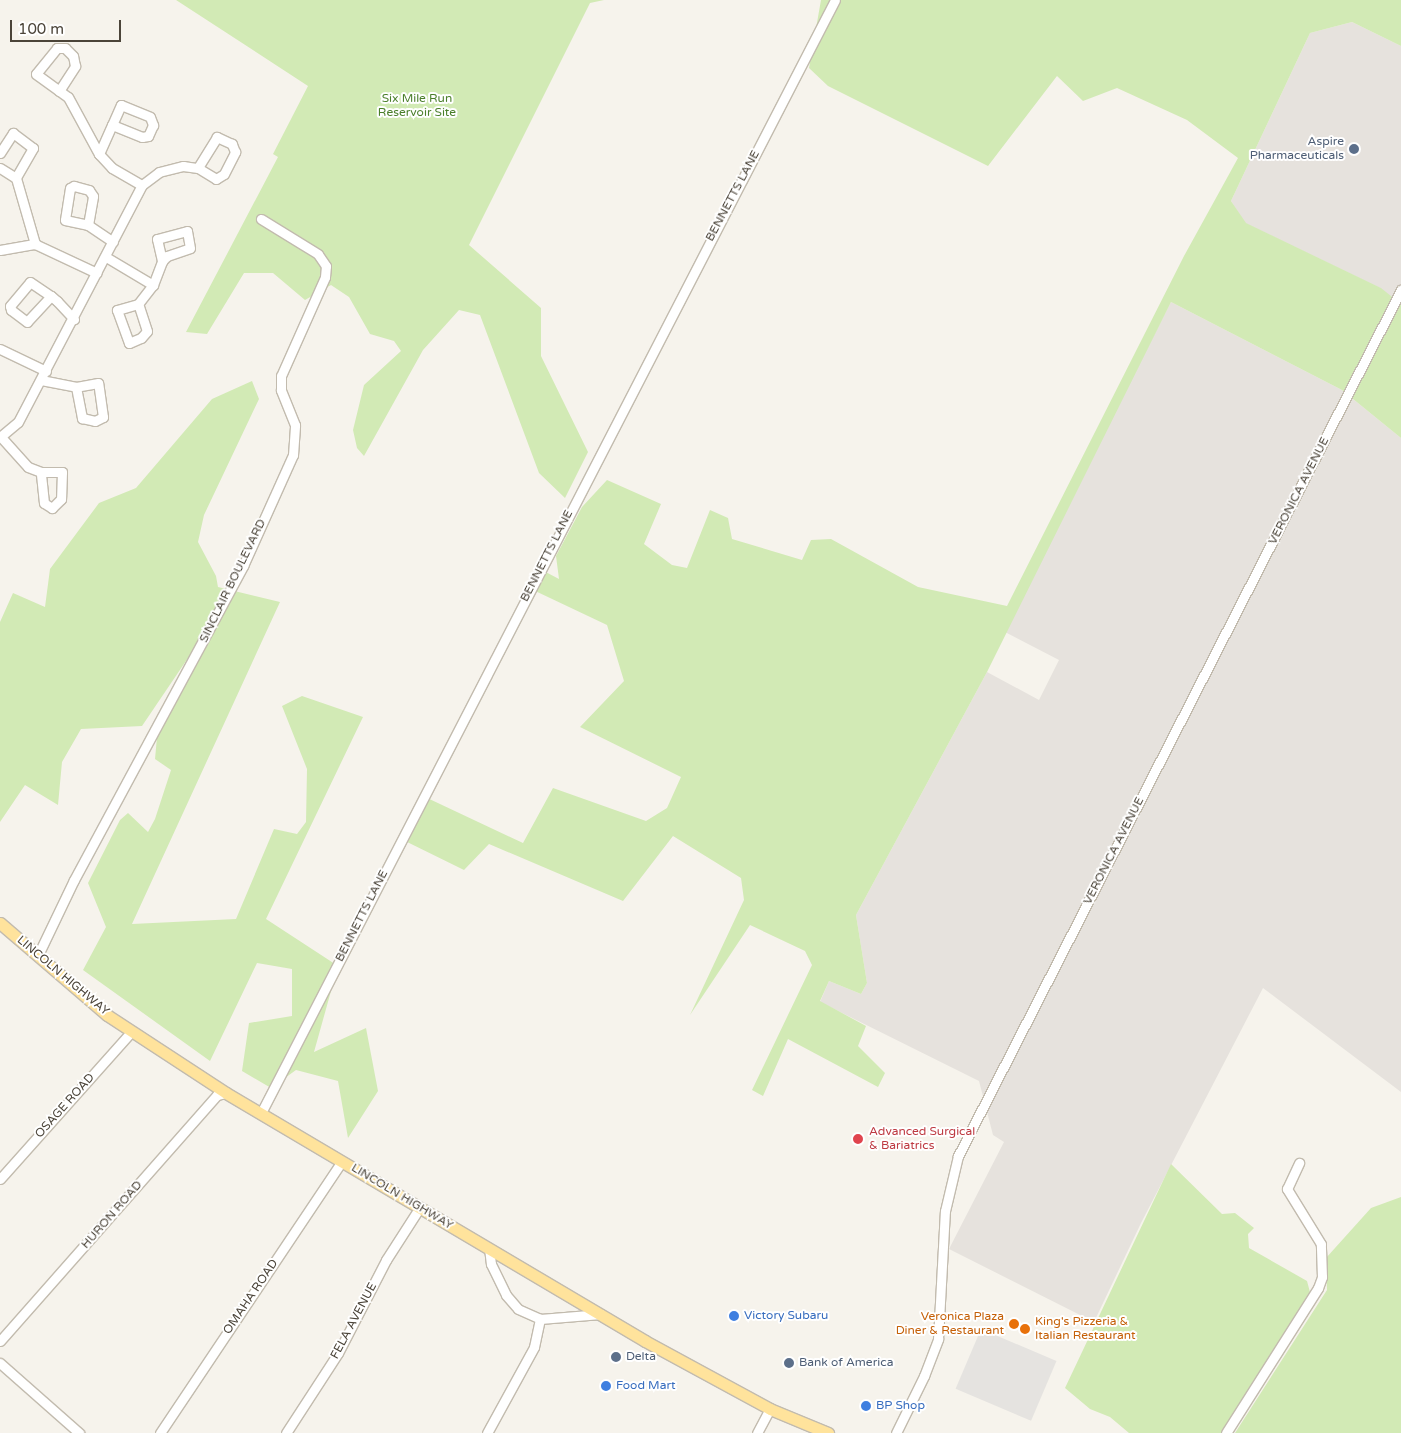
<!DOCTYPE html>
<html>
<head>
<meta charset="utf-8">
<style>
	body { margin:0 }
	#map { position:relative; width:1401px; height:1433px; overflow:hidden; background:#f6f3ec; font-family:"Varela Round",sans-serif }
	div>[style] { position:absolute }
	.industrial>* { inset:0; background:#e6e2dd }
	.green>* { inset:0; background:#d2eab5 }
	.parking>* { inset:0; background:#e5e3e0; transform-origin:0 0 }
	.roads { filter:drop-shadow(1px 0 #c2bbae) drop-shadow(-1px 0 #c2bbae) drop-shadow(0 1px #c2bbae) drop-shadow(0 -1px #c2bbae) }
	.minor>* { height:9px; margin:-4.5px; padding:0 4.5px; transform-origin:4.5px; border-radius:4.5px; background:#fff }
	.major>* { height:11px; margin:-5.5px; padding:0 5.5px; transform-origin:5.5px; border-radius:5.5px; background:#ffe39c }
	.dots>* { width:14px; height:14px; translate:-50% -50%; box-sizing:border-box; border:2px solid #fff; border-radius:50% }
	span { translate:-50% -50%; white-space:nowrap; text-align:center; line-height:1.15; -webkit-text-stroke:4px #fff; paint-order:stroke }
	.park-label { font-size:12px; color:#4a7f2a }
	.service-label { font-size:12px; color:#4e5e75 }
	.right { translate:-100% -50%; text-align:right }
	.left { translate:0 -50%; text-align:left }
	.street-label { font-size:12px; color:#4b4439 }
	.health-label { font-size:12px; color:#be3a42 }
	.shop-label { font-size:12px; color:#366cbe }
	.food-label { font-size:12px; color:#c56008 }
	.scale { position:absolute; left:10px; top:20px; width:111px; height:22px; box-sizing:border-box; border:2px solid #4b4439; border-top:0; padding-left:6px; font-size:15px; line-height:18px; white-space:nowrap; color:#4b4439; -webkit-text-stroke:4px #fff; paint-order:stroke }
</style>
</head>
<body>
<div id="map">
	<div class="industrial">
		<i style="clip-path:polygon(1352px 22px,1401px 46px,1401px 310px,1380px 288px,1245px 223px,1231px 201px,1310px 33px)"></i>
		<i style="clip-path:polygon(1171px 302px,1342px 390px,1401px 438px,1401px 1092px,1263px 988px,1141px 1223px,1094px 1322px,949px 1249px,1004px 1142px,993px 1135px,979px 1081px,820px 1002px,829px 981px,861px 994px,867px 983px,856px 915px,987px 672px,1039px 700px,1059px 660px,1003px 631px)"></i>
	</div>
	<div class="green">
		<i style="clip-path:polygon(176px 0,604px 0,590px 3px,469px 245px,541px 308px,541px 356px,588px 452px,565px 498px,539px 473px,480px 315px,459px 310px,423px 350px,364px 456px,357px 448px,353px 430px,364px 385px,401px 351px,394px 341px,370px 334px,349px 297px,331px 285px,305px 300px,273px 273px,244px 273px,207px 334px,186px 332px,278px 157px,273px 154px,308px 86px)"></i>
		<i style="clip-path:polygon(821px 0,1401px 0,1401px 46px,1352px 22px,1310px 33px,1231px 201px,1246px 223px,1381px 288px,1401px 304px,1401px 438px,1342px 390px,1171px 302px,987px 672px,856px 915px,867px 983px,861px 994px,829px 981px,820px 1001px,866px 1026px,858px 1046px,885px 1073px,878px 1087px,788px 1039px,763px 1096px,752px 1090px,812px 965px,805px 951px,750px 925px,690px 1015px,744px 900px,741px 878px,673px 836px,623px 901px,489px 844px,464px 870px,401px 839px,423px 796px,523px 843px,553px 788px,646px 821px,667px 808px,681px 777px,580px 727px,624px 681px,607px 625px,531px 589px,540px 569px,559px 579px,556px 556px,582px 507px,607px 480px,661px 504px,644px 544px,672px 565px,687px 568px,710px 510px,728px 518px,732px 539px,802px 560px,811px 540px,831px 539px,918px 587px,1007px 606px,1184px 256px,1238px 158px,1187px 120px,1117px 88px,1083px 101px,1057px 76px,988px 166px,828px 86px,809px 68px)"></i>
		<i style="clip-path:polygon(252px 381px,259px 399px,204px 515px,198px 542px,216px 576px,218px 587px,280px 602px,132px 924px,236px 919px,274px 829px,297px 834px,306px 822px,307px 769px,282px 706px,302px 696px,363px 717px,266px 919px,338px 966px,314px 1052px,366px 1028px,378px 1091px,348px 1138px,338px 1081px,296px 1070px,271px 1088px,242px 1071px,249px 1023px,292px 1016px,292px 969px,257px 963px,210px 1061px,83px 970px,106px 927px,88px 883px,120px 820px,128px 813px,148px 832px,155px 819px,171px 770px,155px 759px,157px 737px,211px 624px,142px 726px,81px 729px,62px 762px,58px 805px,25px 785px,0 822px,0 622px,13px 593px,45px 607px,50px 569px,99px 503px,136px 488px,212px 399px)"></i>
		<i style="clip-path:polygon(1171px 1164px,1222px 1214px,1235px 1213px,1254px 1228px,1248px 1234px,1249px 1248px,1307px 1281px,1311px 1296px,1224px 1433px,1129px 1433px,1110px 1417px,1090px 1409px,1065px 1388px)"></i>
		<i style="clip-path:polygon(1401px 1197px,1401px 1433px,1235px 1433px,1327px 1290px,1326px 1258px,1371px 1208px)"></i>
	</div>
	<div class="parking">
		<i style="left:981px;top:1329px;width:82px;height:65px;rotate:23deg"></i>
	</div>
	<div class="roads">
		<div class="minor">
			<i style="left:59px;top:91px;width:30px;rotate:-57deg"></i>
			<i style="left:75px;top:66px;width:10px;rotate:-101deg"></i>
			<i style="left:73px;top:56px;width:11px;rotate:-135deg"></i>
			<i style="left:65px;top:48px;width:8px;rotate:180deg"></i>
			<i style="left:57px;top:48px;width:33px;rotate:129deg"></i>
			<i style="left:36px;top:74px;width:39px;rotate:36deg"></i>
			<i style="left:68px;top:97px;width:65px;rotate:61.5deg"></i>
			<i style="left:99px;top:154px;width:19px;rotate:47deg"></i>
			<i style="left:112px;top:168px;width:34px;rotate:30deg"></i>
			<i style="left:0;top:153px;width:24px;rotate:-57deg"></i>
			<i style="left:13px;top:133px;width:25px;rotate:37deg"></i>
			<i style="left:33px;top:148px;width:34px;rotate:120deg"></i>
			<i style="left:99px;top:154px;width:32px;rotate:-66deg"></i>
			<i style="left:112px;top:125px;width:22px;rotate:-66deg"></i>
			<i style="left:121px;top:105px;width:31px;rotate:22deg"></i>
			<i style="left:150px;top:117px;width:9px;rotate:69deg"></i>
			<i style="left:153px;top:125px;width:12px;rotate:114deg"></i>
			<i style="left:148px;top:136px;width:6px;rotate:171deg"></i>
			<i style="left:142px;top:137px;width:32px;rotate:-158deg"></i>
			<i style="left:0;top:168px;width:19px;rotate:32deg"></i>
			<i style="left:16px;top:178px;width:69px;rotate:73.9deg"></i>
			<i style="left:35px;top:244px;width:68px;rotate:25.1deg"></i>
			<i style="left:88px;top:225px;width:29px;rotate:-80deg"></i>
			<i style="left:93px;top:196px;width:7px;rotate:-124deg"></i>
			<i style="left:89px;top:190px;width:16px;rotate:-165deg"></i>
			<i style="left:74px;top:186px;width:4px;rotate:153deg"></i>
			<i style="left:70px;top:188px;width:32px;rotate:99deg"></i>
			<i style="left:65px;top:220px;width:24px;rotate:12deg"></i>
			<i style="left:88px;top:225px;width:30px;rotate:34deg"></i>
			<i style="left:0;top:250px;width:36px;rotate:-10deg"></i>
			<i style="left:106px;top:257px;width:55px;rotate:30.8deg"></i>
			<i style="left:51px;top:296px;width:35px;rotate:133deg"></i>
			<i style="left:27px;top:322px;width:20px;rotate:-143deg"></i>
			<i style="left:11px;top:310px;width:4px;rotate:-104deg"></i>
			<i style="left:10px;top:306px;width:31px;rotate:-50deg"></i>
			<i style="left:30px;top:282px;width:25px;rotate:34deg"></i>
			<i style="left:51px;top:296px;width:8px;rotate:40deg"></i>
			<i style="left:57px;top:301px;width:25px;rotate:47deg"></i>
			<i style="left:138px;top:304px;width:22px;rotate:164deg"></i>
			<i style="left:117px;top:310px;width:35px;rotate:70deg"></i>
			<i style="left:129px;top:343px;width:13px;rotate:-23deg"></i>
			<i style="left:141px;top:338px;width:9px;rotate:-49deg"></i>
			<i style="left:147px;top:331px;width:28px;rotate:-108deg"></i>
			<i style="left:138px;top:304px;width:24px;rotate:-52deg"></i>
			<i style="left:153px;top:285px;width:26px;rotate:-69deg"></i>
			<i style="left:162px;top:261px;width:7px;rotate:-45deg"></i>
			<i style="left:167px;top:256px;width:24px;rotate:-19deg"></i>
			<i style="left:190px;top:248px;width:17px;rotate:-100deg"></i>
			<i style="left:187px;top:231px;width:31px;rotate:165deg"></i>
			<i style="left:157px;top:239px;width:23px;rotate:77deg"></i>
			<i style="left:0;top:349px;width:51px;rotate:25.6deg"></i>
			<i style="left:41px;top:380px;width:36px;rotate:11deg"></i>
			<i style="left:76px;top:387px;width:32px;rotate:79deg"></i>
			<i style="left:82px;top:418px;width:13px;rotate:13deg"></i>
			<i style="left:95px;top:421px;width:9px;rotate:-27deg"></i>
			<i style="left:103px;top:417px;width:34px;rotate:-98deg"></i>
			<i style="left:98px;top:383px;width:22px;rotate:170deg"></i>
			<i style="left:0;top:437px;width:23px;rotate:-40deg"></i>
			<i style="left:18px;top:422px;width:267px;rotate:-62.4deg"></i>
			<i style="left:142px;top:185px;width:21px;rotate:-37deg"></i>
			<i style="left:159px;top:172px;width:25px;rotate:-14deg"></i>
			<i style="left:183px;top:166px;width:15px;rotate:8deg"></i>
			<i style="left:198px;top:168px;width:21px;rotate:31deg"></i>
			<i style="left:216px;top:179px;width:9px;rotate:-32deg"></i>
			<i style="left:224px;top:174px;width:25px;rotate:-63deg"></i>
			<i style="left:235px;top:152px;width:9px;rotate:-111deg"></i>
			<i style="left:232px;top:144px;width:17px;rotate:-155deg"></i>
			<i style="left:217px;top:137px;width:36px;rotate:122deg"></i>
			<i style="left:1px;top:437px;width:40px;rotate:48deg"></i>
			<i style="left:28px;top:467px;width:14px;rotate:21deg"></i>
			<i style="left:41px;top:472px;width:21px"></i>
			<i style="left:62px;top:472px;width:27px;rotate:92deg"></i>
			<i style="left:61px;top:499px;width:13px;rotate:135deg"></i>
			<i style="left:52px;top:508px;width:9px;rotate:-148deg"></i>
			<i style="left:44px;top:503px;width:31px;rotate:-96deg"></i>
			<i style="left:38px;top:955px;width:83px;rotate:-64.4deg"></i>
			<i style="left:74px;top:880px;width:357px;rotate:-61.7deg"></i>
			<i style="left:243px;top:566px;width:122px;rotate:-65.8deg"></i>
			<i style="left:293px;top:455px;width:30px;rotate:-86deg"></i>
			<i style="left:295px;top:425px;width:38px;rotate:-112deg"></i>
			<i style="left:281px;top:390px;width:14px;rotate:-90deg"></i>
			<i style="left:281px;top:376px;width:108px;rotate:-66deg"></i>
			<i style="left:325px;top:277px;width:11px;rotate:-85deg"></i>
			<i style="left:326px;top:266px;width:14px;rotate:-124deg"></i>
			<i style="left:318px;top:254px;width:67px;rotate:-148.4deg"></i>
			<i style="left:261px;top:1113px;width:1252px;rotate:-62.72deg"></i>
			<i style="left:0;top:1179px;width:197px;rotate:-48.3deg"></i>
			<i style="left:489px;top:1248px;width:16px;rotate:83deg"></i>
			<i style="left:491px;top:1264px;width:34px;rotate:64deg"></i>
			<i style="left:506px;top:1295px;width:18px;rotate:49deg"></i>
			<i style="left:518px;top:1309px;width:24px;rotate:24deg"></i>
			<i style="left:540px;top:1319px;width:61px;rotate:-4.7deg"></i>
			<i style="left:0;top:1341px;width:328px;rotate:-48.6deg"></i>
			<i style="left:217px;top:1095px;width:9px;rotate:-13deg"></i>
			<i style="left:0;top:1363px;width:106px;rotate:41.5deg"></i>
			<i style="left:160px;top:1433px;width:327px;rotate:-56.2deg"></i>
			<i style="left:286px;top:1433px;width:95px;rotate:-57deg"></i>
			<i style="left:338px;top:1353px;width:105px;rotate:-62.7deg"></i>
			<i style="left:386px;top:1260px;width:63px;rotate:-57.3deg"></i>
			<i style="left:487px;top:1433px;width:98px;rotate:-61.3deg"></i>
			<i style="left:534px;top:1347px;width:29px;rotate:-78deg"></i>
			<i style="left:757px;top:1433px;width:27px;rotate:-62deg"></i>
			<i style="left:896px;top:1433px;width:64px;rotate:-63.8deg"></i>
			<i style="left:924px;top:1376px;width:40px;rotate:-69deg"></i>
			<i style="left:938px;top:1339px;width:128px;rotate:-86.9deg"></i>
			<i style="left:945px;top:1211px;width:57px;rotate:-76.7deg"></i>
			<i style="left:958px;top:1156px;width:973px;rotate:-62.91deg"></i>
			<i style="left:1226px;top:1433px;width:172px;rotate:-57.6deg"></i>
			<i style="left:1318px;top:1288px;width:12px;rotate:-70deg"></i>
			<i style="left:1322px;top:1277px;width:33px;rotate:-92deg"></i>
			<i style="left:1321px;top:1244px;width:65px;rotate:-121.7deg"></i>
			<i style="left:1287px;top:1189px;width:29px;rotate:-65deg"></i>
		</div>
		<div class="major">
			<i style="left:0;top:923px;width:141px;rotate:40.7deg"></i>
			<i style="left:107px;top:1015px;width:142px;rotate:33.2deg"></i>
			<i style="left:226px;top:1093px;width:487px;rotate:30.6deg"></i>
			<i style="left:645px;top:1341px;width:142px;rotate:28.5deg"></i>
			<i style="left:770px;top:1409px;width:63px;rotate:22.5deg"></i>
		</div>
	</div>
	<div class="dots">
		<i style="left:1354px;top:149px;background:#5c6f8a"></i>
		<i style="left:858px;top:1139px;background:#e0444e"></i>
		<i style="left:734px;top:1316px;background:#3f7fe0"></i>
		<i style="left:1014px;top:1324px;background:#e8710a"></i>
		<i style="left:1025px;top:1329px;background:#e8710a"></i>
		<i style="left:616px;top:1357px;background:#5c6f8a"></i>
		<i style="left:789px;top:1363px;background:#5c6f8a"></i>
		<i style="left:606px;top:1386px;background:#3f7fe0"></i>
		<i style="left:866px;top:1406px;background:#3f7fe0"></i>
	</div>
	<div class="park-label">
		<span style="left:417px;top:106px">Six Mile Run<br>Reservoir Site</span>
	</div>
	<div class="service-label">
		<span class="right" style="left:1344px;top:149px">Aspire<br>Pharmaceuticals</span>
		<span class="left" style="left:626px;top:1357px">Delta</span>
		<span class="left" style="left:799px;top:1363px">Bank of America</span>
	</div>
	<div class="street-label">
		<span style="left:733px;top:196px;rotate:-62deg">BENNETTS LANE</span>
		<span style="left:1299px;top:491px;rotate:-63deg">VERONICA AVENUE</span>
		<span style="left:547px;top:556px;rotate:-63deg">BENNETTS LANE</span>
		<span style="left:233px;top:581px;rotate:-64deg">SINCLAIR BOULEVARD</span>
		<span style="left:1114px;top:851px;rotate:-63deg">VERONICA AVENUE</span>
		<span style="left:362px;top:916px;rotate:-63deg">BENNETTS LANE</span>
		<span style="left:63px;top:976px;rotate:40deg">LINCOLN HIGHWAY</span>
		<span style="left:65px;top:1106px;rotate:-48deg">OSAGE ROAD</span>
		<span style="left:402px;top:1197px;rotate:31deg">LINCOLN HIGHWAY</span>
		<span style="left:112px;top:1215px;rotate:-49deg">HURON ROAD</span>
		<span style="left:251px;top:1297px;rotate:-56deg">OMAHA ROAD</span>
		<span style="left:354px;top:1321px;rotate:-62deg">FELA AVENUE</span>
	</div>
	<div class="health-label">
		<span class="left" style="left:869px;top:1139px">Advanced Surgical<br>&amp; Bariatrics</span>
	</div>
	<div class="shop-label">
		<span class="left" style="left:744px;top:1316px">Victory Subaru</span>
		<span class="left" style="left:616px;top:1386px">Food Mart</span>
		<span class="left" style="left:876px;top:1406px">BP Shop</span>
	</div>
	<div class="food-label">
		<span class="right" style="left:1004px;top:1324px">Veronica Plaza<br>Diner &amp; Restaurant</span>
		<span class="left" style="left:1035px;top:1329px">King's Pizzeria &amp;<br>Italian Restaurant</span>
	</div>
	<div class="scale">100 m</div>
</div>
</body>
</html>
